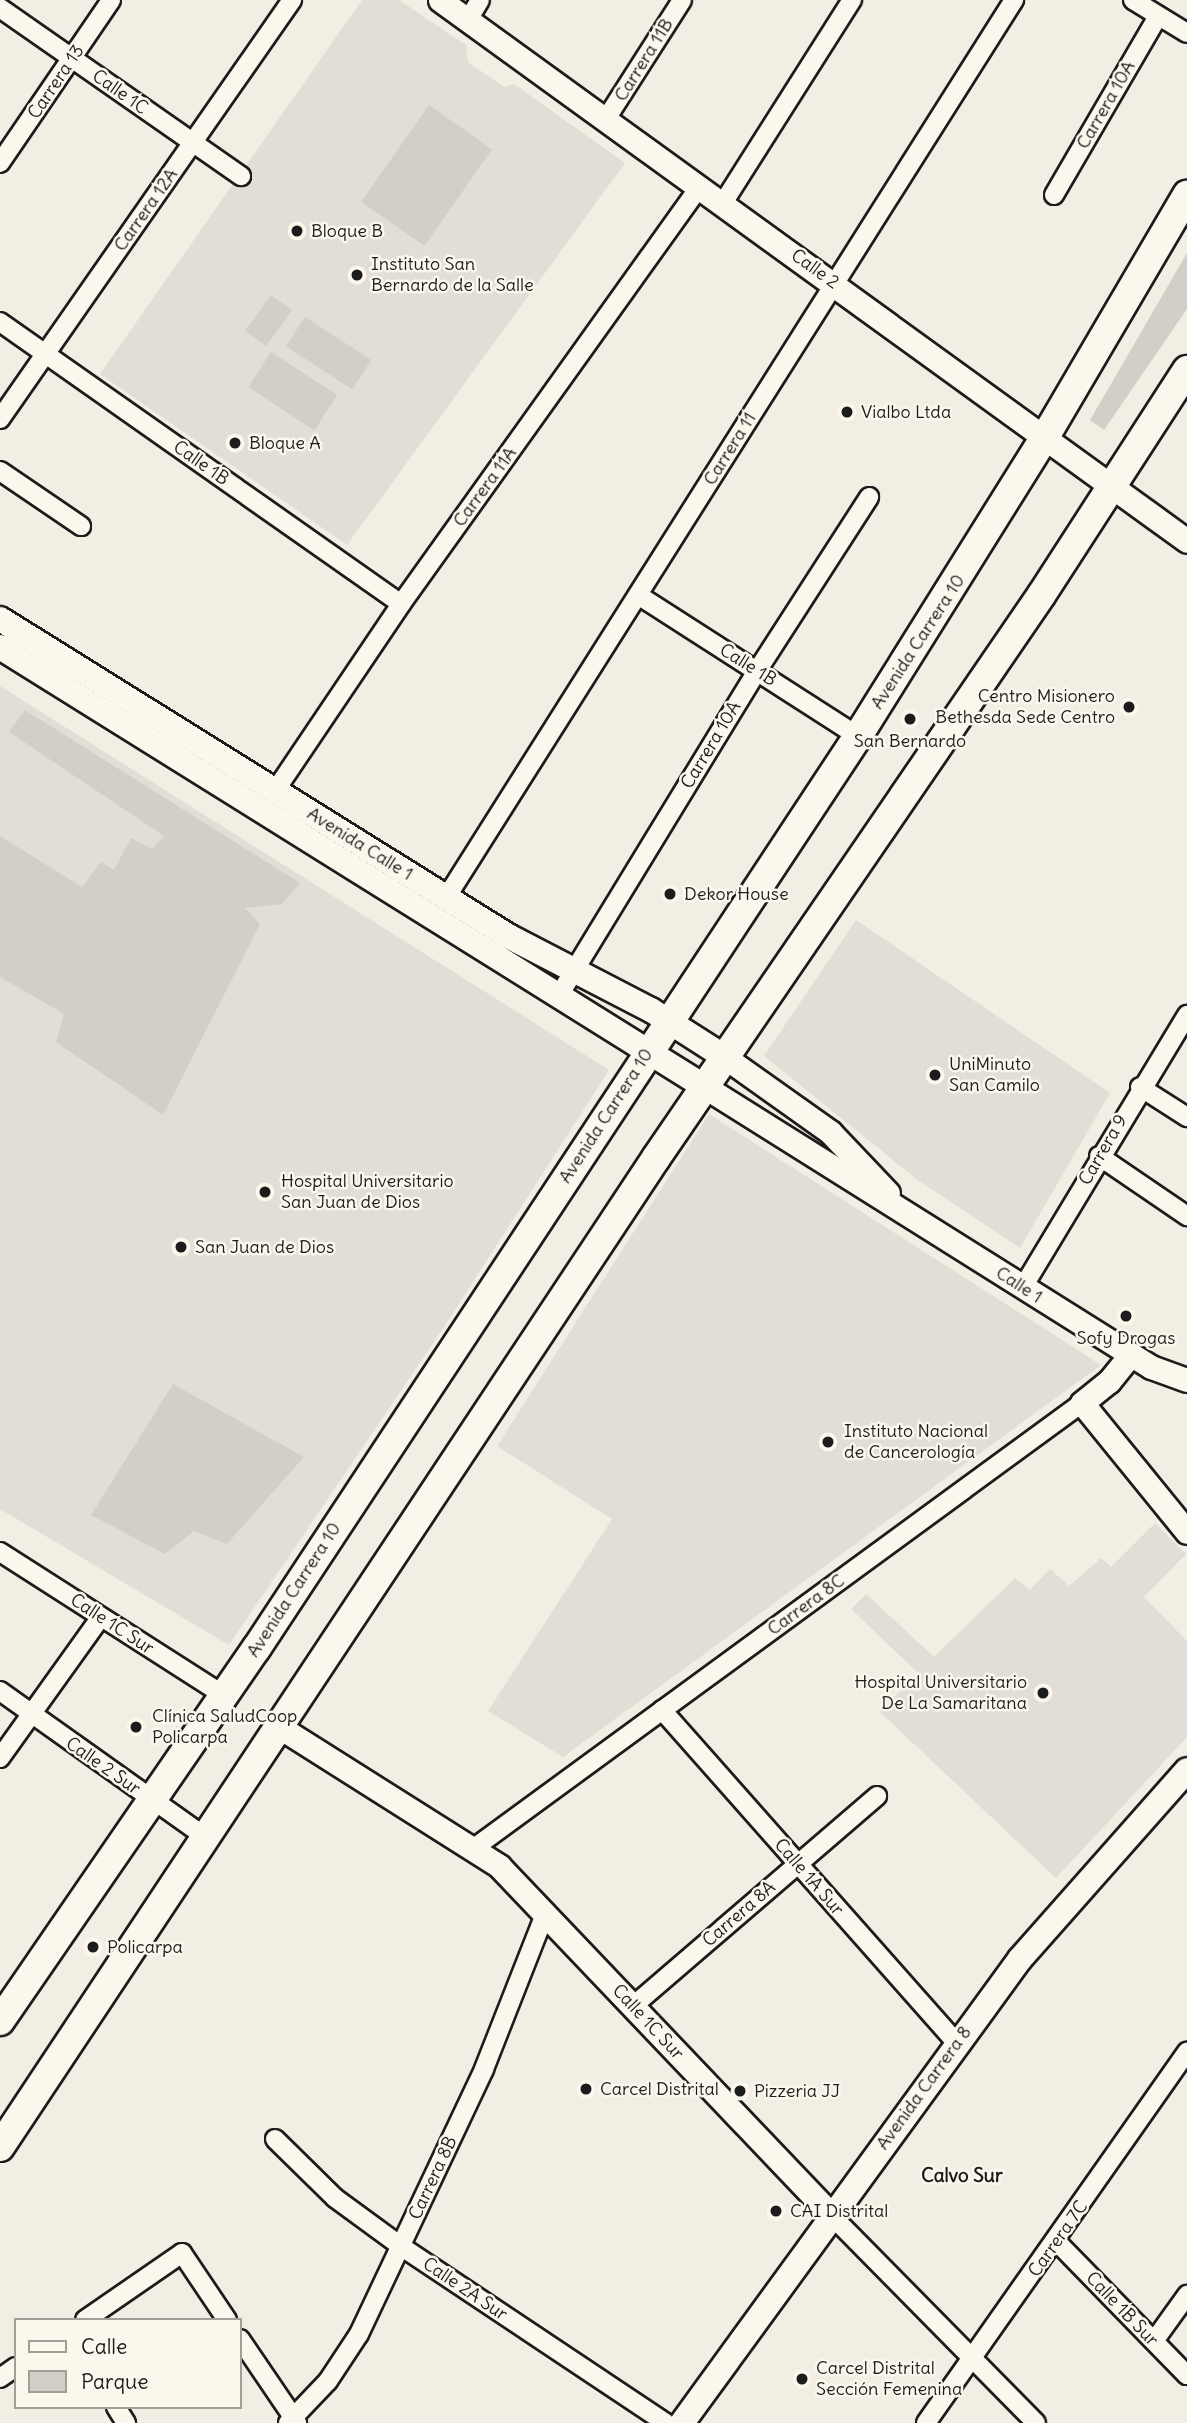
<!DOCTYPE html>
<html>
<head>
<meta charset="utf-8">
<style>
	body { margin:0 }
	#map { position:relative; width:1187px; height:2423px; overflow:hidden; background:#f2eee4; font-family:Delius,sans-serif }
	div>[style] { position:absolute }
	.built>* { inset:0; background:#e2ded5 }
	.green>* { inset:0; background:#d2cfc6; transform-origin:0 0 }
	.roads { filter:drop-shadow(2px 0 #1c1c1c) drop-shadow(-2px 0 #1c1c1c) drop-shadow(0 2px #1c1c1c) drop-shadow(0 -2px #1c1c1c) }
	.minor>* { height:18px; margin:-9px; padding:0 9px; transform-origin:9px; border-radius:9px; background:#fbf7ec }
	.tertiary>* { height:23px; margin:-11.5px; padding:0 11.5px; transform-origin:11.5px; border-radius:11.5px; background:#fbf7ec }
	.secondary>* { height:24px; margin:-12px; padding:0 12px; transform-origin:12px; border-radius:12px; background:#fbf7ec }
	.primary>* { height:28px; margin:-14px; padding:0 14px; transform-origin:14px; border-radius:14px; background:#fbf7ec }
	.dots>* { width:19px; height:19px; translate:-50% -50%; box-sizing:border-box; border:4px solid #fbf7ec; border-radius:50% }
	span { translate:-50% -50%; white-space:nowrap; text-align:center; line-height:1.15; -webkit-text-stroke:5px #fbf7ec; paint-order:stroke }
	.street-label { font-size:18px; color:#1c1c1c }
	.poi-label { font-size:18px; color:#1c1c1c }
	.left { translate:0 -50%; text-align:left }
	.right { translate:-100% -50%; text-align:right }
	.neighbourhood-label { font-size:19px; color:#1c1c1c; font-weight:700 }
	.legend { position:absolute; left:14px; top:2318px; width:228px; height:91px; box-sizing:border-box; background:#fbf7ec; border:2px solid #a29f99; margin:0; padding:9px 12px; list-style:none; font-size:21px; color:#1c1c1c }
	.legend li { display:flex; align-items:center; gap:14px; height:35px }
	.legend b { width:35px; border:2px solid #a29f99 }
</style>
</head>
<body>
<div id="map">
	<div class="built">
		<i style="clip-path:polygon(362px 0,399px 0,466px 45px,468px 62px,504px 87px,514px 84px,625px 163px,347px 545px,100px 374px)"></i>
		<i style="clip-path:polygon(0 686px,609px 1070px,446px 1324px,229px 1645px,0 1509px)"></i>
		<i style="clip-path:polygon(856px 920px,1110px 1093px,1020px 1248px,919px 1181px,764px 1056px)"></i>
		<i style="clip-path:polygon(709px 1114px,1101px 1365px,563px 1757px,488px 1711px,612px 1519px,497px 1446px)"></i>
		<i style="clip-path:polygon(1155px 1523px,1186px 1554px,1144px 1597px,1187px 1641px,1187px 1737px,1056px 1878px,880px 1712px,918px 1673px,851px 1609px,866px 1594px,934px 1657px,1015px 1578px,1030px 1590px,1050px 1569px,1069px 1586px,1101px 1558px,1111px 1567px)"></i>
	</div>
	<div class="green">
		<i style="left:429px;top:105px;width:77px;height:118px;rotate:35deg"></i>
		<i style="clip-path:polygon(1187px 253px,1187px 309px,1104px 430px,1090px 420px)"></i>
		<i style="left:271px;top:295px;width:26px;height:44px;rotate:36deg"></i>
		<i style="left:305px;top:317px;width:79px;height:35px;rotate:33deg"></i>
		<i style="left:271px;top:352px;width:79px;height:42px;rotate:33deg"></i>
		<i style="clip-path:polygon(25px 710px,300px 883px,282px 904px,245px 908px,260px 924px,163px 1115px,56px 1042px,64px 1014px,0 977px,0 836px,82px 887px,101px 862px,114px 870px,131px 838px,152px 849px,164px 836px,9px 732px)"></i>
		<i style="clip-path:polygon(173px 1384px,304px 1457px,227px 1544px,194px 1531px,165px 1554px,91px 1515px)"></i>
	</div>
	<div class="roads">
		<div class="minor">
			<i style="left:1133px;top:0;width:63px;rotate:31.4deg"></i>
			<i style="left:0;top:8px;width:294px;rotate:34.9deg"></i>
			<i style="left:468px;top:20px;width:23px;rotate:-59deg"></i>
			<i style="left:606px;top:119px;width:141px;rotate:-57.4deg"></i>
			<i style="left:0;top:163px;width:197px;rotate:-55.7deg"></i>
			<i style="left:1054px;top:195px;width:207px;rotate:-59.8deg"></i>
			<i style="left:723px;top:203px;width:241px;rotate:-57.6deg"></i>
			<i style="left:0;top:322px;width:490px;rotate:35.1deg"></i>
			<i style="left:0;top:419px;width:511px;rotate:-55.13deg"></i>
			<i style="left:0;top:471px;width:98px;rotate:34.2deg"></i>
			<i style="left:638px;top:595px;width:261px;rotate:32.7deg"></i>
			<i style="left:275px;top:791px;width:225px;rotate:-56deg"></i>
			<i style="left:401px;top:604px;width:514px;rotate:-54.42deg"></i>
			<i style="left:446px;top:898px;width:1063px;rotate:-57.69deg"></i>
			<i style="left:558px;top:997px;width:382px;rotate:-58.6deg"></i>
			<i style="left:757px;top:671px;width:207px;rotate:-57.2deg"></i>
			<i style="left:1140px;top:1087px;width:56px;rotate:32.6deg"></i>
			<i style="left:1099px;top:1156px;width:107px;rotate:34.3deg"></i>
			<i style="left:1023px;top:1287px;width:318px;rotate:-58.9deg"></i>
			<i style="left:0;top:1552px;width:266px;rotate:32.6deg"></i>
			<i style="left:0;top:1691px;width:255px;rotate:35.4deg"></i>
			<i style="left:662px;top:1710px;width:446px;rotate:48.5deg"></i>
			<i style="left:0;top:1758px;width:173px;rotate:-54.4deg"></i>
			<i style="left:474px;top:1848px;width:753px;rotate:-36.2deg"></i>
			<i style="left:633px;top:2006px;width:322px;rotate:-40.7deg"></i>
			<i style="left:275px;top:2139px;width:84px;rotate:44.5deg"></i>
			<i style="left:335px;top:2198px;width:83px;rotate:36.2deg"></i>
			<i style="left:402px;top:2247px;width:317px;rotate:33.7deg"></i>
			<i style="left:831px;top:2215px;width:292px;rotate:45.4deg"></i>
			<i style="left:1057px;top:2242px;width:186px;rotate:45.7deg"></i>
			<i style="left:85px;top:2320px;width:118px;rotate:-34.6deg"></i>
			<i style="left:182px;top:2253px;width:81px;rotate:56.1deg"></i>
			<i style="left:240px;top:2339px;width:102px;rotate:55.8deg"></i>
			<i style="left:1154px;top:2341px;width:57px;rotate:-54.3deg"></i>
			<i style="left:0;top:2378px;width:19px;rotate:-35deg"></i>
			<i style="left:116px;top:2407px;width:19px;rotate:58deg"></i>
			<i style="left:288px;top:2423px;width:58px;rotate:-46.4deg"></i>
			<i style="left:328px;top:2381px;width:56px;rotate:-56.6deg"></i>
			<i style="left:359px;top:2334px;width:293px;rotate:-64.7deg"></i>
			<i style="left:484px;top:2069px;width:167px;rotate:-68.5deg"></i>
			<i style="left:926px;top:2423px;width:454px;rotate:-54.9deg"></i>
		</div>
		<div class="tertiary">
			<i style="left:440px;top:0;width:922px;rotate:35.91deg"></i>
			<i style="left:726px;top:1058px;width:128px;rotate:35.4deg"></i>
			<i style="left:830px;top:1132px;width:84px;rotate:46.4deg"></i>
			<i style="left:705px;top:1087px;width:527px;rotate:32.12deg"></i>
			<i style="left:1151px;top:1367px;width:38px;rotate:20deg"></i>
			<i style="left:1131px;top:1354px;width:35px;rotate:129deg"></i>
			<i style="left:1109px;top:1381px;width:35px;rotate:141deg"></i>
			<i style="left:1082px;top:1403px;width:166px;rotate:50.9deg"></i>
			<i style="left:281px;top:1728px;width:258px;rotate:32.3deg"></i>
			<i style="left:499px;top:1866px;width:482px;rotate:46.4deg"></i>
		</div>
		<div class="secondary">
			<i style="left:0;top:619px;width:599px;rotate:31.96deg"></i>
			<i style="left:508px;top:936px;width:161px;rotate:27.4deg"></i>
			<i style="left:651px;top:1010px;width:89px;rotate:32.6deg"></i>
			<i style="left:0;top:647px;width:831px;rotate:31.97deg"></i>
			<i style="left:682px;top:2423px;width:574px;rotate:-53.93deg"></i>
			<i style="left:1020px;top:1959px;width:252px;rotate:-48.5deg"></i>
		</div>
		<div class="primary">
			<i style="left:0;top:2021px;width:452px;rotate:-55.5deg"></i>
			<i style="left:256px;top:1649px;width:1094px;rotate:-56.6deg"></i>
			<i style="left:858px;top:736px;width:353px;rotate:-58deg"></i>
			<i style="left:1045px;top:437px;width:281px;rotate:-59.6deg"></i>
			<i style="left:0;top:2147px;width:1187px;rotate:-56.44deg"></i>
			<i style="left:656px;top:1158px;width:683px;rotate:-55.61deg"></i>
			<i style="left:1042px;top:594px;width:267px;rotate:-57.1deg"></i>
		</div>
	</div>
	<div class="dots">
		<i style="left:297px;top:231px;background:#1c1c1c"></i>
		<i style="left:357px;top:275px;background:#1c1c1c"></i>
		<i style="left:847px;top:412px;background:#1c1c1c"></i>
		<i style="left:235px;top:443px;background:#1c1c1c"></i>
		<i style="left:1129px;top:707px;background:#1c1c1c"></i>
		<i style="left:910px;top:719px;background:#1c1c1c"></i>
		<i style="left:670px;top:894px;background:#1c1c1c"></i>
		<i style="left:935px;top:1075px;background:#1c1c1c"></i>
		<i style="left:265px;top:1192px;background:#1c1c1c"></i>
		<i style="left:181px;top:1247px;background:#1c1c1c"></i>
		<i style="left:1126px;top:1316px;background:#1c1c1c"></i>
		<i style="left:828px;top:1442px;background:#1c1c1c"></i>
		<i style="left:1043px;top:1693px;background:#1c1c1c"></i>
		<i style="left:136px;top:1727px;background:#1c1c1c"></i>
		<i style="left:93px;top:1947px;background:#1c1c1c"></i>
		<i style="left:586px;top:2089px;background:#1c1c1c"></i>
		<i style="left:740px;top:2091px;background:#1c1c1c"></i>
		<i style="left:776px;top:2211px;background:#1c1c1c"></i>
		<i style="left:802px;top:2379px;background:#1c1c1c"></i>
	</div>
	<div class="street-label">
		<span style="left:644px;top:60px;rotate:-58deg">Carrera 11B</span>
		<span style="left:56px;top:82px;rotate:-56deg">Carrera 13</span>
		<span style="left:120px;top:92px;rotate:35deg">Calle 1C</span>
		<span style="left:1106px;top:105px;rotate:-60deg">Carrera 10A</span>
		<span style="left:146px;top:210px;rotate:-55deg">Carrera 12A</span>
		<span style="left:815px;top:269px;rotate:36deg">Calle 2</span>
		<span style="left:730px;top:449px;rotate:-58deg">Carrera 11</span>
		<span style="left:201px;top:463px;rotate:35deg">Calle 1B</span>
		<span style="left:485px;top:487px;rotate:-54deg">Carrera 11A</span>
		<span style="left:918px;top:642px;rotate:-57deg">Avenida Carrera 10</span>
		<span style="left:748px;top:665px;rotate:32deg">Calle 1B</span>
		<span style="left:711px;top:745px;rotate:-59deg">Carrera 10A</span>
		<span style="left:360px;top:844px;rotate:32deg">Avenida Calle 1</span>
		<span style="left:606px;top:1116px;rotate:-57deg">Avenida Carrera 10</span>
		<span style="left:1103px;top:1150px;rotate:-60deg">Carrera 9</span>
		<span style="left:1019px;top:1285px;rotate:33deg">Calle 1</span>
		<span style="left:294px;top:1590px;rotate:-57deg">Avenida Carrera 10</span>
		<span style="left:806px;top:1605px;rotate:-36deg">Carrera 8C</span>
		<span style="left:112px;top:1624px;rotate:33deg">Calle 1C Sur</span>
		<span style="left:103px;top:1766px;rotate:35deg">Calle 2 Sur</span>
		<span style="left:809px;top:1877px;rotate:49deg">Calle 1A Sur</span>
		<span style="left:739px;top:1914px;rotate:-41deg">Carrera 8A</span>
		<span style="left:648px;top:2022px;rotate:47deg">Calle 1C Sur</span>
		<span style="left:924px;top:2088px;rotate:-54deg">Avenida Carrera 8</span>
		<span style="left:433px;top:2178px;rotate:-65deg">Carrera 8B</span>
		<span style="left:1058px;top:2239px;rotate:-55deg">Carrera 7C</span>
		<span style="left:465px;top:2289px;rotate:34deg">Calle 2A Sur</span>
		<span style="left:1122px;top:2309px;rotate:46deg">Calle 1B Sur</span>
	</div>
	<div class="poi-label">
		<span class="left" style="left:311px;top:231px">Bloque B</span>
		<span class="left" style="left:371px;top:275px">Instituto San<br>Bernardo de la Salle</span>
		<span class="left" style="left:861px;top:412px">Vialbo Ltda</span>
		<span class="left" style="left:249px;top:443px">Bloque A</span>
		<span class="right" style="left:1115px;top:707px">Centro Misionero<br>Bethesda Sede Centro</span>
		<span style="left:910px;top:741px">San Bernardo</span>
		<span class="left" style="left:684px;top:894px">Dekor House</span>
		<span class="left" style="left:949px;top:1075px">UniMinuto<br>San Camilo</span>
		<span class="left" style="left:281px;top:1192px">Hospital Universitario<br>San Juan de Dios</span>
		<span class="left" style="left:195px;top:1247px">San Juan de Dios</span>
		<span style="left:1126px;top:1338px">Sofy Drogas</span>
		<span class="left" style="left:844px;top:1442px">Instituto Nacional<br>de Cancerología</span>
		<span class="right" style="left:1027px;top:1693px">Hospital Universitario<br>De La Samaritana</span>
		<span class="left" style="left:152px;top:1727px">Clínica SaludCoop<br>Policarpa</span>
		<span class="left" style="left:107px;top:1947px">Policarpa</span>
		<span class="left" style="left:600px;top:2089px">Carcel Distrital</span>
		<span class="left" style="left:754px;top:2091px">Pizzeria JJ</span>
		<span class="left" style="left:790px;top:2211px">CAI Distrital</span>
		<span class="left" style="left:816px;top:2379px">Carcel Distrital<br>Sección Femenina</span>
	</div>
	<div class="neighbourhood-label">
		<span style="left:962px;top:2176px">Calvo Sur</span>
	</div>
	<ul class="legend">
	<li><b style="height:9px;background:#fbf7ec"></b>Calle</li>
	<li><b style="height:19px;background:#d2cfc6"></b>Parque</li>
	</ul>
</div>
</body>
</html>
